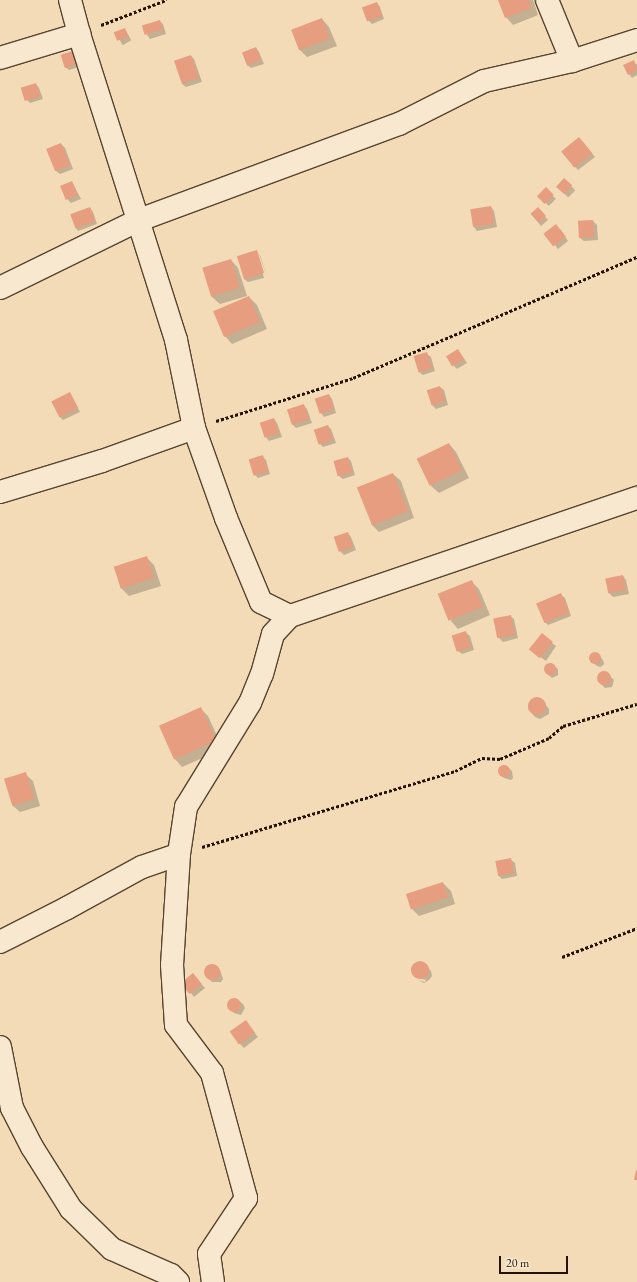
<!DOCTYPE html>
<html>
<head>
<meta charset="utf-8">
<style>
	body { margin:0 }
	#map { position:relative; width:637px; height:1282px; overflow:hidden; background:#f4dbb7; font-family:"EB Garamond",serif }
	div>[style] { position:absolute }
	.shadow>* { inset:0; background:#0003; transform-origin:0 0 }
	.building>* { inset:0; background:#e79d7f; transform-origin:0 0 }
	.round { border-radius:50% }
	.path>* { height:2.5px; margin-top:-1.25px; transform-origin:0; background:repeating-linear-gradient(90deg,#231201 0 3px,transparent 0 5px) }
	.roads { filter:drop-shadow(1px 0 #57442e) drop-shadow(-1px 0 #57442e) drop-shadow(0 1px #57442e) drop-shadow(0 -1px #57442e) }
	.minor>* { height:22px; margin:-11px; padding:0 11px; transform-origin:11px; border-radius:11px; background:#f8e8d0 }
	span { translate:-50% -50%; white-space:nowrap; text-align:center; line-height:1.15; -webkit-text-stroke:3.5px #f8e8d0; paint-order:stroke }
	.scale { position:absolute; left:499px; top:1256px; width:69px; height:18px; box-sizing:border-box; border:2px solid #231201; border-top:0; padding-left:5px; font-size:12px; line-height:14px; white-space:nowrap; color:#231201; -webkit-text-stroke:3px #f8e8d0; paint-order:stroke }
</style>
</head>
<body>
<div id="map">
	<div class="shadow">
		<i style="clip-path:polygon(499px 0,533px 0,538px 15px,513px 25px,506px 17px)"></i>
		<i style="clip-path:polygon(377px 3px,380px 7px,384px 19px,372px 24px,368px 20px)"></i>
		<i style="clip-path:polygon(322px 19px,329px 27px,337px 46px,307px 57px,299px 49px)"></i>
		<i style="clip-path:polygon(159px 21px,163px 24px,166px 34px,150px 39px,147px 35px)"></i>
		<i style="left:125px;top:29px;width:13px;height:10px;rotate:61deg"></i>
		<i style="clip-path:polygon(256px 48px,259px 52px,264px 64px,251px 68px,247px 65px,243px 53px)"></i>
		<i style="clip-path:polygon(62px 55px,82px 66px,69px 70px,65px 67px)"></i>
		<i style="clip-path:polygon(191px 56px,194px 59px,202px 82px,186px 87px,182px 84px)"></i>
		<i style="clip-path:polygon(633px 61px,637px 65px,637px 75px,632px 78px,629px 74px)"></i>
		<i style="clip-path:polygon(36px 84px,39px 88px,43px 99px,30px 103px,26px 99px)"></i>
		<i style="clip-path:polygon(583px 142px,595px 157px,578px 170px,563px 153px)"></i>
		<i style="clip-path:polygon(61px 144px,65px 148px,73px 169px,60px 174px,56px 171px,47px 150px)"></i>
		<i style="left:564px;top:179px;width:16px;height:10px;rotate:45deg"></i>
		<i style="clip-path:polygon(72px 182px,81px 199px,71px 203px,68px 200px)"></i>
		<i style="left:546px;top:189px;width:14px;height:10px;rotate:45deg"></i>
		<i style="clip-path:polygon(491px 207px,494px 211px,497px 227px,477px 231px,474px 227px)"></i>
		<i style="clip-path:polygon(90px 208px,93px 212px,97px 224px,78px 231px,75px 227px)"></i>
		<i style="clip-path:polygon(541px 212px,548px 220px,541px 226px,531px 214px)"></i>
		<i style="clip-path:polygon(593px 221px,597px 225px,598px 240px,584px 241px,580px 238px)"></i>
		<i style="clip-path:polygon(560px 229px,568px 241px,558px 249px,555px 245px)"></i>
		<i style="clip-path:polygon(257px 252px,260px 255px,267px 277px,259px 254px,257px 254px,264px 278px,248px 282px,244px 279px)"></i>
		<i style="clip-path:polygon(231px 260px,238px 268px,247px 296px,220px 304px,212px 297px,203px 269px)"></i>
		<i style="clip-path:polygon(249px 297px,257px 305px,267px 329px,232px 344px,225px 336px)"></i>
		<i style="clip-path:polygon(458px 350px,467px 363px,457px 369px,454px 366px)"></i>
		<i style="clip-path:polygon(427px 354px,431px 357px,435px 371px,423px 375px,419px 372px,415px 358px)"></i>
		<i style="clip-path:polygon(440px 387px,444px 390px,448px 405px,436px 409px,432px 405px,428px 391px)"></i>
		<i style="clip-path:polygon(70px 393px,80px 412px,63px 420px,59px 416px)"></i>
		<i style="clip-path:polygon(329px 395px,332px 399px,336px 413px,324px 417px,321px 413px)"></i>
		<i style="clip-path:polygon(304px 406px,307px 409px,312px 423px,296px 428px,292px 424px)"></i>
		<i style="clip-path:polygon(274px 419px,277px 423px,282px 437px,269px 441px,266px 437px)"></i>
		<i style="clip-path:polygon(328px 426px,331px 429px,336px 443px,323px 447px,320px 444px)"></i>
		<i style="clip-path:polygon(449px 444px,456px 452px,469px 478px,439px 493px,431px 486px)"></i>
		<i style="clip-path:polygon(262px 456px,266px 460px,270px 474px,258px 478px,255px 475px)"></i>
		<i style="clip-path:polygon(348px 458px,351px 461px,355px 475px,343px 479px,339px 476px)"></i>
		<i style="clip-path:polygon(393px 474px,401px 481px,414px 518px,379px 532px,371px 524px)"></i>
		<i style="clip-path:polygon(348px 533px,351px 537px,356px 550px,344px 555px,340px 551px)"></i>
		<i style="clip-path:polygon(147px 558px,154px 565px,161px 586px,129px 596px,121px 588px)"></i>
		<i style="clip-path:polygon(623px 576px,626px 580px,629px 594px,613px 597px,609px 593px)"></i>
		<i style="clip-path:polygon(471px 581px,479px 589px,490px 615px,458px 629px,451px 621px)"></i>
		<i style="clip-path:polygon(561px 595px,565px 598px,571px 616px,548px 625px,544px 621px)"></i>
		<i style="clip-path:polygon(510px 616px,514px 619px,518px 638px,503px 642px,499px 638px)"></i>
		<i style="clip-path:polygon(466px 633px,470px 636px,474px 650px,462px 654px,458px 651px,454px 637px)"></i>
		<i style="clip-path:polygon(542px 635px,556px 646px,546px 661px,535px 653px)"></i>
		<i style="clip-path:polygon(593px 653px,597px 653px,603px 660px,604px 664px,601px 667px,597px 666px,590px 660px)"></i>
		<i style="clip-path:polygon(551px 663px,558px 669px,558px 675px,552px 678px,546px 673px,545px 666px)"></i>
		<i style="clip-path:polygon(603px 672px,607px 673px,614px 680px,612px 687px,605px 688px,598px 681px,600px 674px)"></i>
		<i style="clip-path:polygon(537px 698px,542px 700px,549px 709px,549px 714px,540px 719px,535px 717px,528px 709px,532px 699px)"></i>
		<i style="clip-path:polygon(201px 709px,208px 716px,223px 749px,182px 767px,175px 759px)"></i>
		<i style="clip-path:polygon(505px 765px,512px 771px,513px 778px,511px 780px,504px 778px,500px 775px,499px 768px)"></i>
		<i style="clip-path:polygon(25px 774px,33px 781px,40px 806px,20px 812px,12px 805px)"></i>
		<i style="clip-path:polygon(511px 860px,515px 863px,517px 876px,502px 879px,498px 875px)"></i>
		<i style="clip-path:polygon(443px 883px,451px 891px,455px 904px,419px 916px,411px 908px)"></i>
		<i style="clip-path:polygon(419px 962px,424px 963px,431px 971px,432px 976px,429px 980px,424px 983px,418px 980px,425px 982px,426px 980px,415px 977px,412px 974px,411px 968px,414px 964px)"></i>
		<i style="clip-path:polygon(212px 965px,220px 970px,223px 979px,221px 982px,212px 982px,208px 978px,205px 970px)"></i>
		<i style="clip-path:polygon(196px 978px,205px 988px,194px 997px,183px 983px)"></i>
		<i style="clip-path:polygon(232px 999px,239px 1001px,243px 1004px,245px 1008px,241px 1015px,234px 1013px,230px 1009px,229px 1001px)"></i>
		<i style="clip-path:polygon(246px 1022px,258px 1037px,244px 1048px,240px 1044px)"></i>
	</div>
	<div class="building">
		<i style="clip-path:polygon(498px 0,529px 0,532px 8px,505px 18px)"></i>
		<i style="left:377px;top:2px;width:15px;height:16px;rotate:70deg"></i>
		<i style="left:322px;top:18px;width:22px;height:33px;rotate:69deg"></i>
		<i style="left:160px;top:20px;width:10px;height:19px;rotate:73deg"></i>
		<i style="left:125px;top:28px;width:9px;height:12px;rotate:69deg"></i>
		<i style="left:256px;top:47px;width:14px;height:15px;rotate:69deg"></i>
		<i style="left:76px;top:50px;width:14px;height:16px;rotate:73deg"></i>
		<i style="left:191px;top:55px;width:24px;height:18px;rotate:71deg"></i>
		<i style="clip-path:polygon(634px 60px,637px 70px,628px 75px,623px 65px)"></i>
		<i style="left:36px;top:83px;width:14px;height:16px;rotate:73deg"></i>
		<i style="left:579px;top:137px;width:21px;height:23px;rotate:51deg"></i>
		<i style="left:61px;top:143px;width:24px;height:16px;rotate:68deg"></i>
		<i style="left:564px;top:178px;width:11px;height:12px;rotate:41deg"></i>
		<i style="left:72px;top:181px;width:15px;height:13px;rotate:67deg"></i>
		<i style="left:546px;top:187px;width:11px;height:13px;rotate:45deg"></i>
		<i style="left:491px;top:206px;width:18px;height:21px;rotate:81deg"></i>
		<i style="left:90px;top:207px;width:15px;height:21px;rotate:70deg"></i>
		<i style="left:538px;top:207px;width:12px;height:10px;rotate:48deg"></i>
		<i style="left:593px;top:220px;width:17px;height:15px;rotate:87deg"></i>
		<i style="left:556px;top:224px;width:16px;height:16px;rotate:52deg"></i>
		<i style="left:257px;top:250px;width:24px;height:21px;rotate:73deg"></i>
		<i style="left:231px;top:259px;width:30px;height:30px;rotate:73deg"></i>
		<i style="left:249px;top:296px;width:28px;height:39px;rotate:67deg"></i>
		<i style="left:458px;top:349px;width:12px;height:14px;rotate:59deg"></i>
		<i style="left:427px;top:352px;width:17px;height:14px;rotate:73deg"></i>
		<i style="left:440px;top:386px;width:16px;height:14px;rotate:72deg"></i>
		<i style="left:70px;top:392px;width:18px;height:21px;rotate:63deg"></i>
		<i style="left:329px;top:394px;width:16px;height:15px;rotate:72deg"></i>
		<i style="left:304px;top:404px;width:16px;height:18px;rotate:72deg"></i>
		<i style="left:274px;top:418px;width:16px;height:15px;rotate:72deg"></i>
		<i style="left:328px;top:425px;width:16px;height:15px;rotate:72deg"></i>
		<i style="left:449px;top:443px;width:30px;height:36px;rotate:64deg"></i>
		<i style="left:263px;top:455px;width:17px;height:15px;rotate:73deg"></i>
		<i style="left:348px;top:457px;width:16px;height:15px;rotate:75deg"></i>
		<i style="left:393px;top:473px;width:41px;height:39px;rotate:68deg"></i>
		<i style="left:348px;top:532px;width:16px;height:15px;rotate:72deg"></i>
		<i style="left:147px;top:556px;width:23px;height:35px;rotate:72deg"></i>
		<i style="left:623px;top:575px;width:15px;height:18px;rotate:79deg"></i>
		<i style="left:472px;top:580px;width:29px;height:37px;rotate:68deg"></i>
		<i style="left:561px;top:593px;width:21px;height:27px;rotate:67deg"></i>
		<i style="left:511px;top:615px;width:20px;height:18px;rotate:79deg"></i>
		<i style="left:466px;top:631px;width:17px;height:15px;rotate:73deg"></i>
		<i style="left:542px;top:633px;width:14px;height:21px;rotate:39deg"></i>
		<i class="round" style="left:589px;top:652px;width:12px;height:12px"></i>
		<i class="round" style="left:544px;top:663px;width:12px;height:12px"></i>
		<i class="round" style="left:597px;top:671px;width:14px;height:14px"></i>
		<i class="round" style="left:528px;top:697px;width:18px;height:18px"></i>
		<i style="left:201px;top:707px;width:37px;height:46px;rotate:66deg"></i>
		<i class="round" style="left:498px;top:765px;width:12px;height:12px"></i>
		<i style="left:26px;top:772px;width:28px;height:23px;rotate:73deg"></i>
		<i style="left:511px;top:858px;width:15px;height:16px;rotate:79deg"></i>
		<i style="left:443px;top:882px;width:16px;height:39px;rotate:72deg"></i>
		<i class="round" style="left:411px;top:961px;width:18px;height:18px"></i>
		<i class="round" style="left:204px;top:964px;width:16px;height:16px"></i>
		<i style="left:193px;top:973px;width:14px;height:16px;rotate:51deg"></i>
		<i class="round" style="left:227px;top:998px;width:14px;height:14px"></i>
		<i style="left:246px;top:1020px;width:16px;height:20px;rotate:55deg"></i>
		<i style="clip-path:polygon(636px 1170px,637px 1171px,637px 1180px,634px 1180px)"></i>
	</div>
	<div class="path">
		<i style="left:101px;top:25px;width:70px;rotate:-21deg"></i>
		<i style="left:216px;top:421px;width:144px;rotate:-17.4deg"></i>
		<i style="left:353px;top:378px;width:309px;rotate:-23.1deg"></i>
		<i style="left:202px;top:847px;width:264px;rotate:-16.7deg"></i>
		<i style="left:455px;top:771px;width:30px;rotate:-26deg"></i>
		<i style="left:482px;top:758px;width:18px;rotate:3deg"></i>
		<i style="left:500px;top:759px;width:53px;rotate:-23.2deg"></i>
		<i style="left:549px;top:738px;width:18px;rotate:-41deg"></i>
		<i style="left:563px;top:726px;width:77px;rotate:-16.6deg"></i>
		<i style="left:562px;top:957px;width:80px;rotate:-21.1deg"></i>
	</div>
	<div class="roads">
		<div class="minor">
			<i style="left:70px;top:0;width:35px;rotate:75deg"></i>
			<i style="left:79px;top:34px;width:321px;rotate:72.4deg"></i>
			<i style="left:176px;top:340px;width:90px;rotate:78.4deg"></i>
			<i style="left:194px;top:428px;width:96px;rotate:70.4deg"></i>
			<i style="left:226px;top:518px;width:91px;rotate:67.4deg"></i>
			<i style="left:261px;top:602px;width:32px;rotate:26deg"></i>
			<i style="left:547px;top:0;width:66px;rotate:67.7deg"></i>
			<i style="left:0;top:58px;width:83px;rotate:-16.9deg"></i>
			<i style="left:0;top:288px;width:155px;rotate:-26.1deg"></i>
			<i style="left:139px;top:220px;width:277px;rotate:-20.3deg"></i>
			<i style="left:399px;top:124px;width:95px;rotate:-26.8deg"></i>
			<i style="left:484px;top:81px;width:90px;rotate:-12.8deg"></i>
			<i style="left:572px;top:61px;width:68px;rotate:-17.9deg"></i>
			<i style="left:0;top:492px;width:107px;rotate:-16.9deg"></i>
			<i style="left:102px;top:461px;width:98px;rotate:-19.7deg"></i>
			<i style="left:179px;top:854px;width:111px;rotate:93.6deg"></i>
			<i style="left:172px;top:965px;width:60px;rotate:86.2deg"></i>
			<i style="left:176px;top:1025px;width:60px;rotate:53.1deg"></i>
			<i style="left:212px;top:1073px;width:130px;rotate:74.8deg"></i>
			<i style="left:246px;top:1198px;width:67px;rotate:123.5deg"></i>
			<i style="left:209px;top:1254px;width:28px;rotate:82deg"></i>
			<i style="left:0;top:942px;width:75px;rotate:-26.9deg"></i>
			<i style="left:67px;top:908px;width:85px;rotate:-28.7deg"></i>
			<i style="left:142px;top:867px;width:39px;rotate:-19deg"></i>
			<i style="left:179px;top:854px;width:48px;rotate:-81.5deg"></i>
			<i style="left:186px;top:807px;width:122px;rotate:-58.4deg"></i>
			<i style="left:250px;top:703px;width:31px;rotate:-68deg"></i>
			<i style="left:262px;top:674px;width:41px;rotate:-74.6deg"></i>
			<i style="left:273px;top:634px;width:25px;rotate:-47deg"></i>
			<i style="left:290px;top:616px;width:367px;rotate:-18.8deg"></i>
			<i style="left:0;top:1047px;width:62px;rotate:78.9deg"></i>
			<i style="left:12px;top:1108px;width:44px;rotate:62.9deg"></i>
			<i style="left:32px;top:1147px;width:73px;rotate:57.8deg"></i>
			<i style="left:71px;top:1209px;width:57px;rotate:44.3deg"></i>
			<i style="left:112px;top:1249px;width:64px;rotate:23.8deg"></i>
			<i style="left:171px;top:1275px;width:10px;rotate:45deg"></i>
		</div>
	</div>
	<div class="scale">20 m</div>
</div>
</body>
</html>
